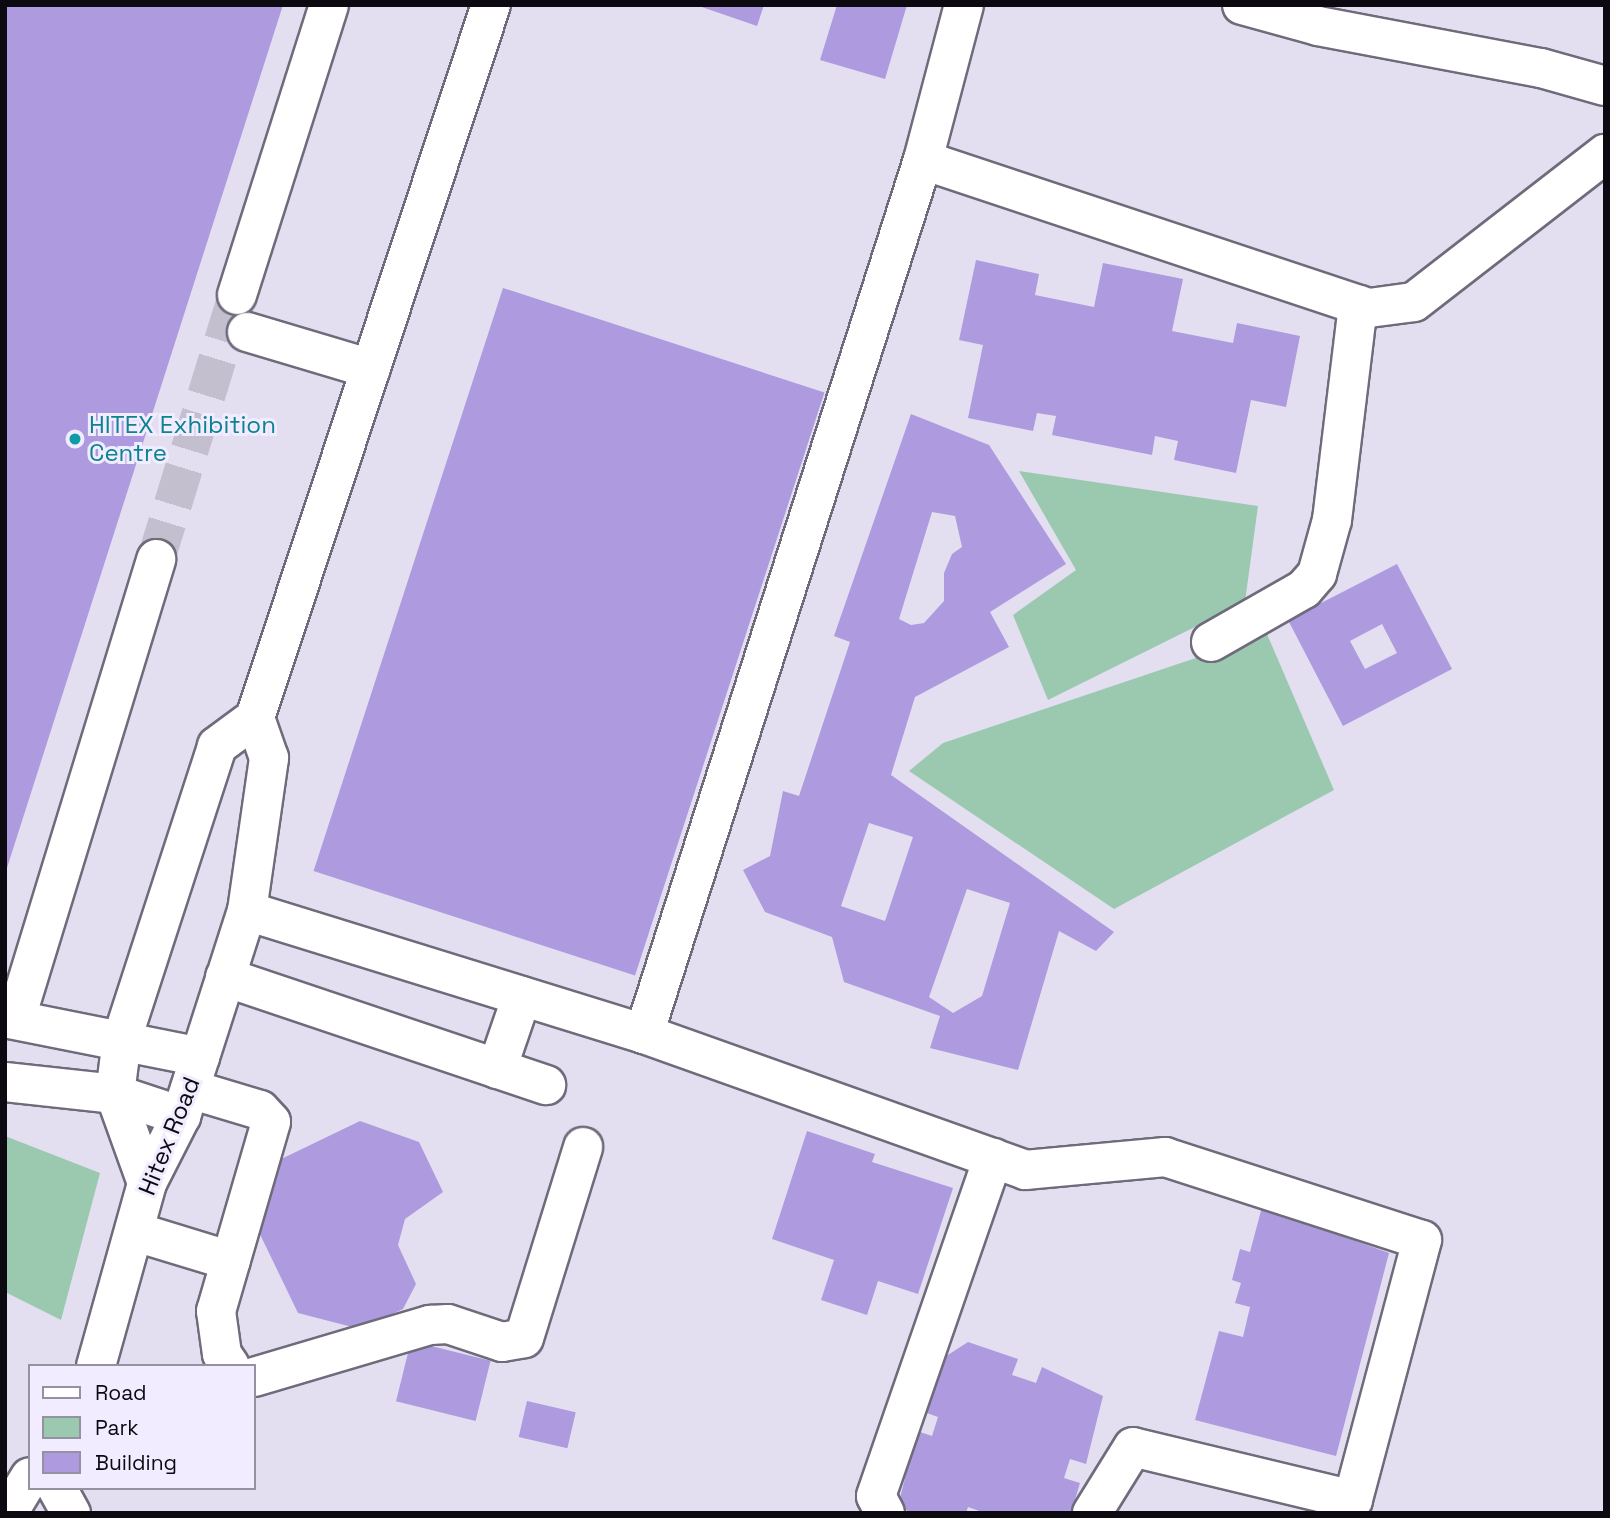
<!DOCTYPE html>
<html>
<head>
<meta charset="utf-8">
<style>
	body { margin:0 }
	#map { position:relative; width:1610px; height:1518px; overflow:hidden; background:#e3dff1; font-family:"Space Grotesk",sans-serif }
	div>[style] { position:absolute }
	.green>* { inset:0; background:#9bc9b0 }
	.building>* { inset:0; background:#ae9adf; transform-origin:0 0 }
	.minor-tunnel>* { height:38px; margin-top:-19px; transform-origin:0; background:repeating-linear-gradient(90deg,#c3bfcf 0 38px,transparent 0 57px) }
	.roads { filter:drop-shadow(2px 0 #6f6b7b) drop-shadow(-2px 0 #6f6b7b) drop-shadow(0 2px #6f6b7b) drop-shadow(0 -2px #6f6b7b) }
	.minor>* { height:38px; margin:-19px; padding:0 19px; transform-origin:19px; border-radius:19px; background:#fff }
	.dots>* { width:19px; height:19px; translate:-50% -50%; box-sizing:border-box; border:4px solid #f1ecff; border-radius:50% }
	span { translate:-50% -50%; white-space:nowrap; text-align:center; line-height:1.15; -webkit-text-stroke:6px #f1ecff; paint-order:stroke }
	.culture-label { font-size:24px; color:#0d838f }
	.left { translate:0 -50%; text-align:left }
	.street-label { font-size:24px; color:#0c0a10 }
	.frame { position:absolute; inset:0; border:7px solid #0c0a10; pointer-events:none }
	.legend { position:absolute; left:28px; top:1364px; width:228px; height:126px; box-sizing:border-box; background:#f1ecff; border:2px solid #95929f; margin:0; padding:9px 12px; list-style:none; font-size:21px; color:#0c0a10 }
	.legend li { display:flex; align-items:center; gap:14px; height:35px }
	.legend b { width:35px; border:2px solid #95929f }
</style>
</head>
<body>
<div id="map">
	<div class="green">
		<i style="clip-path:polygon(1019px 471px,1258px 506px,1245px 602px,1048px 700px,1013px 615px,1076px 570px)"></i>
		<i style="clip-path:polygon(1267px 634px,1334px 790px,1114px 909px,909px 771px,943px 743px)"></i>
		<i style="clip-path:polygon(5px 1136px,100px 1173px,61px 1320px,5px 1292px)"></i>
	</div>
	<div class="building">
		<i style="clip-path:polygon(5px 5px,283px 5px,6px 871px,5px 870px)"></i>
		<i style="clip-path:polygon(696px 5px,764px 5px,757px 26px)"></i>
		<i style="clip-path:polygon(837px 5px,907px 5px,885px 79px,820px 60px)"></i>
		<i style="clip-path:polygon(976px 260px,1039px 274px,1035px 295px,1094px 307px,1103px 263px,1183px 279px,1172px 331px,1233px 343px,1237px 323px,1300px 336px,1286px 407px,1251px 400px,1236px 473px,1174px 460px,1178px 441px,1155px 436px,1152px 455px,1052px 435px,1056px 416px,1037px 413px,1033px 431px,968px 418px,983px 345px,959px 340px)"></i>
		<i style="left:503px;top:288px;width:338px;height:613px;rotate:18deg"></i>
		<i style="clip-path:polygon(evenodd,911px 414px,989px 445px,1066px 564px,990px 612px,1009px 647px,915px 697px,891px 775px,1114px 932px,1096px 951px,1059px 931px,1018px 1070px,930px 1048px,940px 1016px,844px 982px,832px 937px,765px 912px,743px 870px,770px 856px,783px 791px,799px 796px,850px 642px,834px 636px,911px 414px,932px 512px,955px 516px,962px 547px,952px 554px,944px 573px,944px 601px,924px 623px,911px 625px,899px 619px,932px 512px,911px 414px,869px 823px,913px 837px,885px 921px,841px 906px,869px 823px,911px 414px,967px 889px,1010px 903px,982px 996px,953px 1013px,929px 997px,967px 889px)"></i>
		<i style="clip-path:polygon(evenodd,1397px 564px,1452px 669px,1343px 726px,1288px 620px,1397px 564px,1382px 624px,1397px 653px,1365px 669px,1350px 641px,1382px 624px)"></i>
		<i style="clip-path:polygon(360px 1121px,419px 1142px,443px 1192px,405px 1219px,398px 1245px,416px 1284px,403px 1309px,360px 1329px,298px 1313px,256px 1226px,275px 1162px)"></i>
		<i style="clip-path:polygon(807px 1131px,875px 1154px,872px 1162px,953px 1188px,918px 1294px,878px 1281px,867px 1315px,821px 1300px,834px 1260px,772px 1239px)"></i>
		<i style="clip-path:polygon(1262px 1207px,1389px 1253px,1336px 1456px,1195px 1420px,1219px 1331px,1243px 1337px,1250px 1307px,1235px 1303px,1241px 1283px,1232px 1280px,1240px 1249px,1250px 1252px)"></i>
		<i style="left:411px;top:1341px;width:82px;height:62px;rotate:14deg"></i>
		<i style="clip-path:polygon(968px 1342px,1018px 1359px,1012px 1375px,1036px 1383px,1042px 1367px,1103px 1396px,1086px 1464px,1070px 1459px,1064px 1478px,1080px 1483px,1071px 1513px,985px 1513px,968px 1507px,966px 1513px,909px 1513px,899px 1502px,917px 1431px,932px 1436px,938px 1417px,924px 1412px,940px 1360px)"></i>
		<i style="left:527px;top:1401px;width:50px;height:37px;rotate:13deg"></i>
	</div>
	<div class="minor-tunnel">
		<i style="left:156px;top:559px;width:276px;rotate:-72.9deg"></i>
	</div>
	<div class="roads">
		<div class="minor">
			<i style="left:1242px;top:5px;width:79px;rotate:15.4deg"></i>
			<i style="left:1318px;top:26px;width:227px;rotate:10.7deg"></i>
			<i style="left:1541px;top:68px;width:66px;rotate:15.7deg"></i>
			<i style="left:923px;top:160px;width:470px;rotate:18.4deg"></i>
			<i style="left:1369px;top:308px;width:45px;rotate:-7.6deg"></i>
			<i style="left:1414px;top:302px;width:242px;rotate:-37.8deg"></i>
			<i style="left:237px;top:295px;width:304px;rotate:-72.4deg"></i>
			<i style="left:247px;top:332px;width:129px;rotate:16.6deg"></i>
			<i style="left:1211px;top:642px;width:107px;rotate:-29.7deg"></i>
			<i style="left:1304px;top:589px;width:20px;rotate:-49deg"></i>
			<i style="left:1317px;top:574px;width:56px;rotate:-74.5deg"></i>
			<i style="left:1332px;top:520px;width:217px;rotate:-83.1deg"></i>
			<i style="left:247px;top:911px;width:416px;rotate:17.2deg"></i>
			<i style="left:644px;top:1034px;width:917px;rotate:-72.3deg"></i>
			<i style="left:923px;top:160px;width:160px;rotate:-75.2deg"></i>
			<i style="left:225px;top:977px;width:339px;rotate:18.6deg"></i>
			<i style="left:5px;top:1018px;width:199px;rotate:11.3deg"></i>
			<i style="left:16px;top:1018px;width:480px;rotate:-73deg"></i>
			<i style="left:644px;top:1034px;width:405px;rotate:19.6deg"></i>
			<i style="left:1025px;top:1170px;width:141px;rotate:-5.3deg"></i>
			<i style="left:1165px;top:1157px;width:270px;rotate:17.9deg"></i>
			<i style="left:1422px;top:1240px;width:269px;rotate:104.9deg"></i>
			<i style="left:1353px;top:1500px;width:226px;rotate:-166.5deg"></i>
			<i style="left:1133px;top:1447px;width:78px;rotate:121.8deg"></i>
			<i style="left:497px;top:1069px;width:77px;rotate:-71.1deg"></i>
			<i style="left:5px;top:1082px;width:111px;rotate:6.2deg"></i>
			<i style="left:115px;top:1094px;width:70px;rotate:18.4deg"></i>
			<i style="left:190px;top:1089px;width:73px;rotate:16.7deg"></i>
			<i style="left:260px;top:1110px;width:16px;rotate:47deg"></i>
			<i style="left:271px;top:1122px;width:197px;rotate:106.2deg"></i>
			<i style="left:216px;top:1311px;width:43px;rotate:82.1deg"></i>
			<i style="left:222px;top:1354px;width:14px;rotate:56deg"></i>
			<i style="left:147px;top:1183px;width:95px;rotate:-109.8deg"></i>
			<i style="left:115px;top:1094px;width:55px;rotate:-82.7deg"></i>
			<i style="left:122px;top:1039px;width:308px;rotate:-72deg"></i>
			<i style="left:217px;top:746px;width:47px;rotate:-36.4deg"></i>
			<i style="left:255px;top:718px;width:751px;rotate:-71.69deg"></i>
			<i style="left:136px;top:1232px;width:99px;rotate:17deg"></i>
			<i style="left:96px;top:1366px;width:190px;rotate:-74.4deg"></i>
			<i style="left:147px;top:1183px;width:75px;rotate:-63.1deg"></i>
			<i style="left:181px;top:1116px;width:215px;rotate:-72.2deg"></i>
			<i style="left:247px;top:911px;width:155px;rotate:-81.8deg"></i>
			<i style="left:269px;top:758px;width:42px;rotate:-109.3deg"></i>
			<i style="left:254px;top:1377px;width:184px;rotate:-16.5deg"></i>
			<i style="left:430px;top:1325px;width:18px;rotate:-3deg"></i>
			<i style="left:448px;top:1324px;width:57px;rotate:18.4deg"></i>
			<i style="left:502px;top:1342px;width:22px;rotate:-10deg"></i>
			<i style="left:524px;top:1338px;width:200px;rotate:-72.8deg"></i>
			<i style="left:57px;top:1488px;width:29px;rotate:61deg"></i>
			<i style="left:8px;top:1513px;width:42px;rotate:-58.6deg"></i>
			<i style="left:885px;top:1513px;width:19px;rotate:-118deg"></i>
			<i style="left:876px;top:1496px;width:358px;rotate:-70.9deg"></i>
		</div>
	</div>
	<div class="dots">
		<i style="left:75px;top:439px;background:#0f9aa8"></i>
	</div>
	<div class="culture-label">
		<span class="left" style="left:89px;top:439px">HITEX Exhibition<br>Centre</span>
	</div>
	<div class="street-label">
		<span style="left:169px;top:1136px;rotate:-68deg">Hitex Road</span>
	</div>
	<div class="frame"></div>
	<ul class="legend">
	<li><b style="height:9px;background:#fff"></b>Road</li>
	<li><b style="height:19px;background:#9bc9b0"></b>Park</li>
	<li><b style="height:19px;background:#ae9adf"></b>Building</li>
	</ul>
</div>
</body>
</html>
